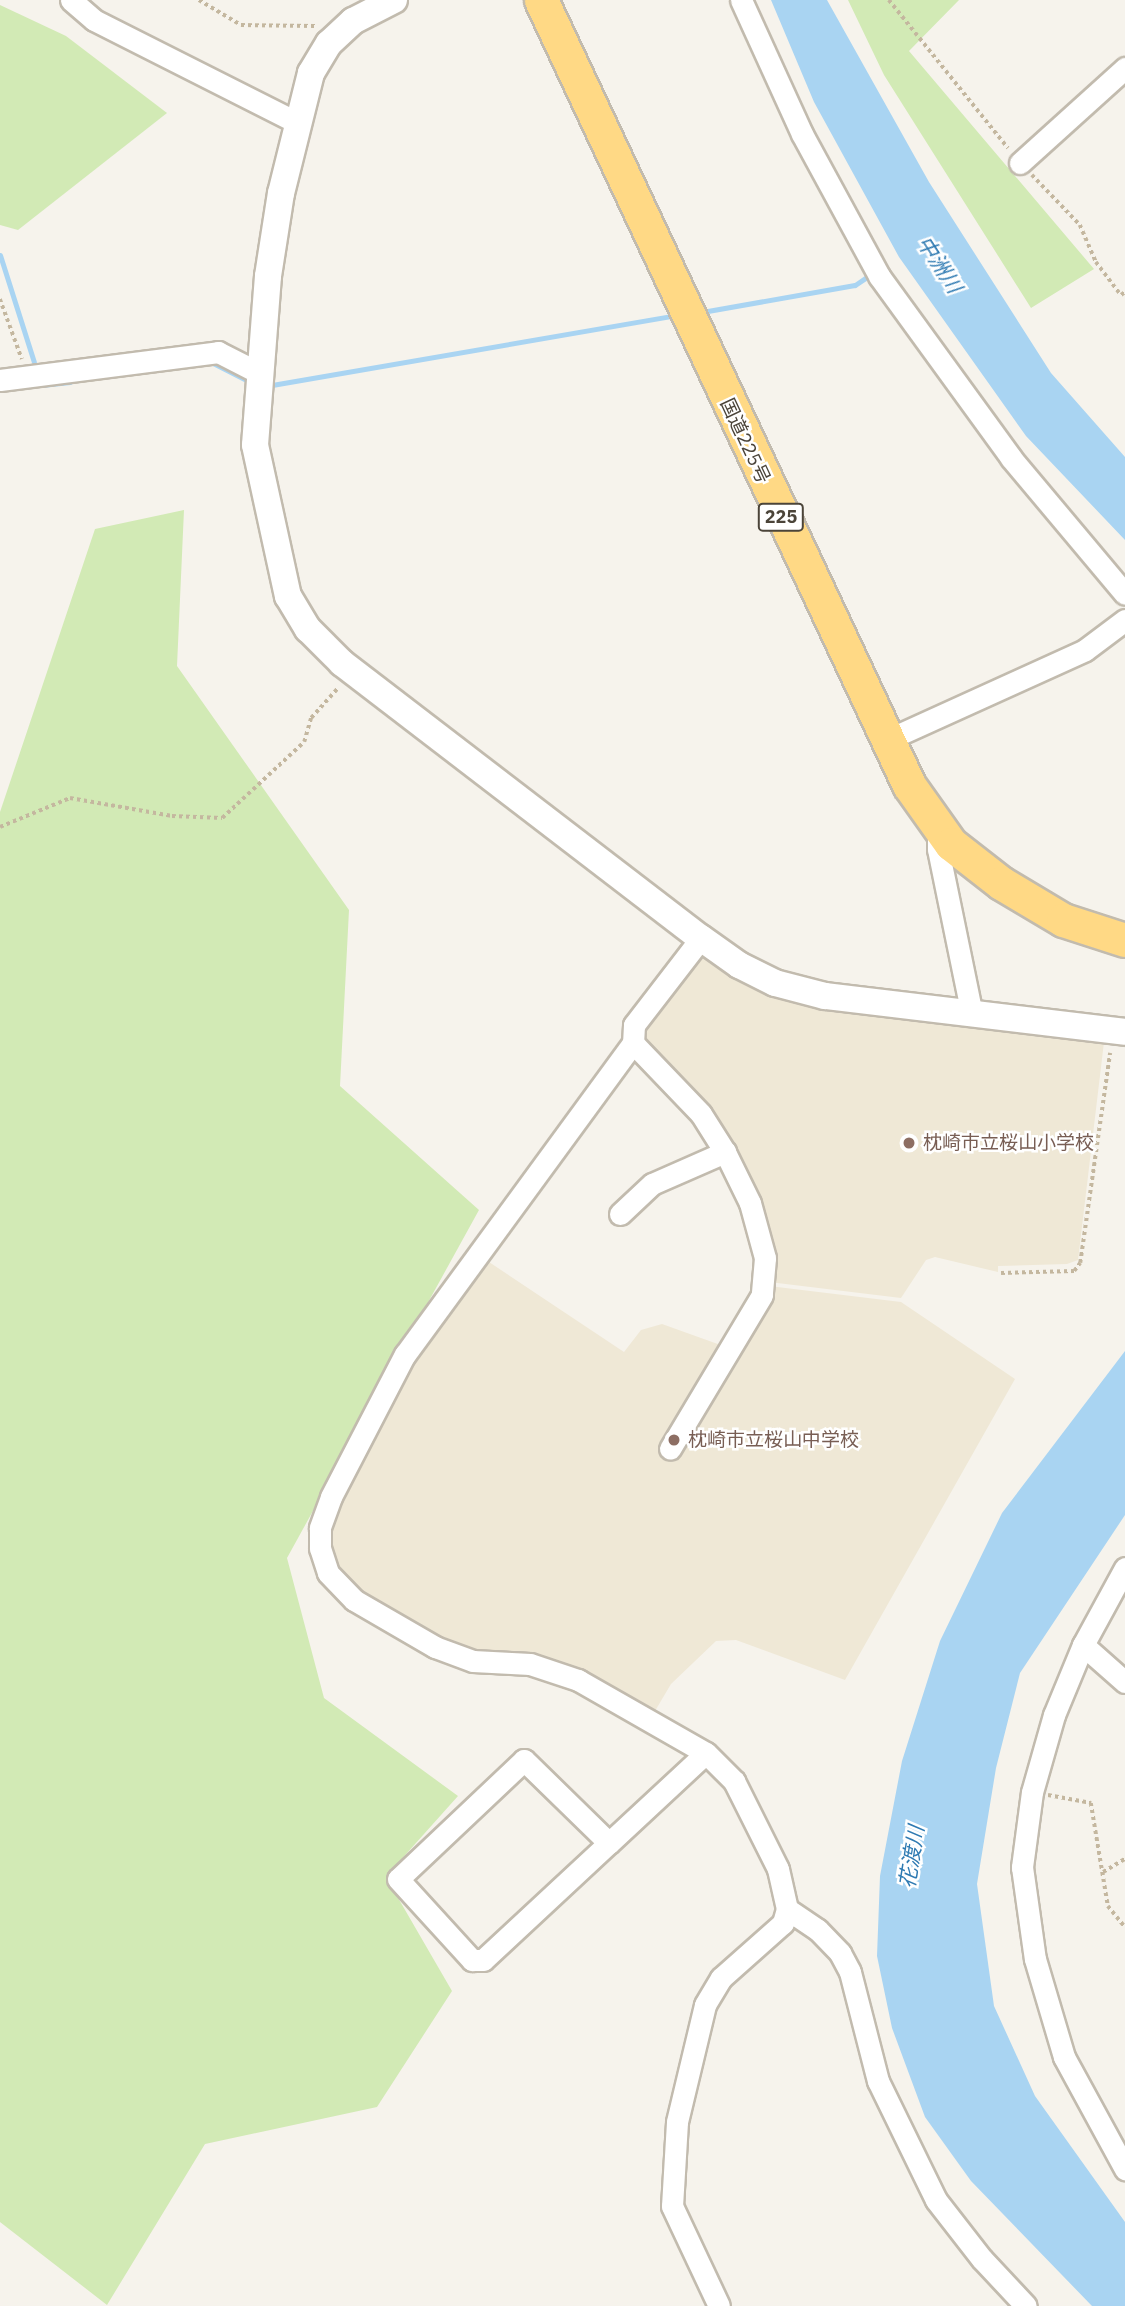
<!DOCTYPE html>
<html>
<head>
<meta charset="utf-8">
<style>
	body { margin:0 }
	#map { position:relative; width:1125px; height:2306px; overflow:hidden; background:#f6f3ec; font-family:"IBM Plex Sans","Noto Sans JP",sans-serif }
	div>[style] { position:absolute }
	.education>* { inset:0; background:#efe8d6 }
	.green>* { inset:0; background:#d2eab5 }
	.water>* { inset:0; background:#a9d4f2 }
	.stream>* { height:5px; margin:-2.5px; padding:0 2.5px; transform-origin:2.5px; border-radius:2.5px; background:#a9d4f2 }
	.path>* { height:3.5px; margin-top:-1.75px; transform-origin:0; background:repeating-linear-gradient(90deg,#c4b79f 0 3.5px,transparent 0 7px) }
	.roads { filter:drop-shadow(2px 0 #c2bbae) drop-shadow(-2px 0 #c2bbae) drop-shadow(0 2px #c2bbae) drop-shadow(0 -2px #c2bbae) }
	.minor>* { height:21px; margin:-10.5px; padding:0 10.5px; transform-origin:10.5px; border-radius:10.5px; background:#fff }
	.tertiary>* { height:26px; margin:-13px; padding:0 13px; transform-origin:13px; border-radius:13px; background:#fff }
	.trunk>* { height:33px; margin:-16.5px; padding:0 16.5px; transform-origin:16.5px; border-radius:16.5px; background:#ffd985 }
	.dots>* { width:19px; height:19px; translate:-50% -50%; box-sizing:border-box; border:4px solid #fff; border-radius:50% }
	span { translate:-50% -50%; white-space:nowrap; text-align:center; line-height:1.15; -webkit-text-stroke:5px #fff; paint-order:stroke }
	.shield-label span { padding:2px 5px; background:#fff; border:2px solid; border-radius:5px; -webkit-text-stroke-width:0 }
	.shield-label { font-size:18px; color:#4b4439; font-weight:700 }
	.street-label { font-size:19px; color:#4b4439 }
	.education-label { font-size:19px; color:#785e54 }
	.left { translate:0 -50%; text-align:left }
	.water-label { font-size:21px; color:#2e7ab2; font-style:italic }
</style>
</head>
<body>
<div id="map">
	<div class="education">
		<i style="clip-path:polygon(706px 957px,752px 988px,808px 1006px,1104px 1042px,1078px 1260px,1067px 1264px,998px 1266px,998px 1272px,935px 1257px,926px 1260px,901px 1298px,769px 1282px,762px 1216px,645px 1039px,648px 1017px,694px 961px)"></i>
		<i style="clip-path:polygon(480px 1256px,624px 1352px,641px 1330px,662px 1324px,740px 1352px,769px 1286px,901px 1302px,1015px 1379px,845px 1680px,736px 1640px,716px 1641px,671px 1684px,655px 1711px,562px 1667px,448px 1647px,353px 1594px,332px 1566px,327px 1531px,336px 1501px,407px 1360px)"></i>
	</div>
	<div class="green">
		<i style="clip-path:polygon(848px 0,959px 0,909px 51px,1094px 269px,1031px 308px,884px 75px)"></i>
		<i style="clip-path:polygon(0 5px,66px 36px,167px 113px,18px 230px,0 225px)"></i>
		<i style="clip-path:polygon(184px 510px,177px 666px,349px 910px,340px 1086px,479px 1210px,287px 1558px,324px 1698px,458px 1796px,390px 1872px,390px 1884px,452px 1991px,377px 2107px,205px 2144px,107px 2305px,0 2222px,0 812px,95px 529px)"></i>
	</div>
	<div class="water">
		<i style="clip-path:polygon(771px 0,827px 0,929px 182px,1051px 373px,1125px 457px,1125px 540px,1026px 436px,899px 257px,814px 102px)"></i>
		<i style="clip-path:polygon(1125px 1351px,1125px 1515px,1020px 1673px,996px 1768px,977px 1884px,994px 2006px,1035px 2096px,1125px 2222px,1125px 2306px,1092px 2306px,971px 2181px,925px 2117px,892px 2028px,877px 1956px,880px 1876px,902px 1761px,940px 1641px,1002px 1513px)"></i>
	</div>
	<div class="stream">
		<i style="left:0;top:255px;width:112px;rotate:72.4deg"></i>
		<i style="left:702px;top:312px;width:155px;rotate:-10deg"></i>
		<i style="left:855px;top:285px;width:14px;rotate:-34deg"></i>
		<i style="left:211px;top:362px;width:39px;rotate:27deg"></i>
		<i style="left:41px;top:382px;width:3px;rotate:72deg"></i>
		<i style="left:42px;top:385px;width:28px;rotate:-6deg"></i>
		<i style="left:272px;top:385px;width:406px;rotate:-9.8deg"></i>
	</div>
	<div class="path">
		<i style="left:199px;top:0;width:49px;rotate:30.8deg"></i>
		<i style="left:241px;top:25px;width:74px;rotate:0.8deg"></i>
		<i style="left:889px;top:0;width:190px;rotate:51.2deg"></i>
		<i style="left:1032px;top:175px;width:69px;rotate:46.2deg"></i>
		<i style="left:1080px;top:225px;width:40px;rotate:66.6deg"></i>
		<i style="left:1096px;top:262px;width:41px;rotate:52.9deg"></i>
		<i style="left:1121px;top:295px;width:5px;rotate:-37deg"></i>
		<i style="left:0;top:299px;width:64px;rotate:69.9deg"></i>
		<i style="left:0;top:827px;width:76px;rotate:-22.5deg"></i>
		<i style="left:70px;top:798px;width:104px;rotate:10deg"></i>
		<i style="left:172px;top:816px;width:50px;rotate:2.3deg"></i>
		<i style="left:222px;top:818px;width:112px;rotate:-42.8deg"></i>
		<i style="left:304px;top:742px;width:25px;rotate:-74deg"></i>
		<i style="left:311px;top:718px;width:40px;rotate:-48deg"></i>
		<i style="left:1001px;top:1273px;width:73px;rotate:-1.6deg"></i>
		<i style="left:1074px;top:1271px;width:10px;rotate:-53deg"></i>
		<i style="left:1080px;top:1263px;width:212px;rotate:-81.9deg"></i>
		<i style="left:1048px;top:1795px;width:44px;rotate:10.5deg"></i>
		<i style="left:1091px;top:1803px;width:104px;rotate:80.6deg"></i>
		<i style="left:1108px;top:1906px;width:27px;rotate:51deg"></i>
		<i style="left:1103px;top:1872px;width:26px;rotate:-31deg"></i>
	</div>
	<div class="roads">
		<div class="minor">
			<i style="left:71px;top:0;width:30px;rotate:41deg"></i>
			<i style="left:94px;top:20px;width:226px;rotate:26.8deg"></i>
			<i style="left:741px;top:0;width:147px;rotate:65.5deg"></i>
			<i style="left:802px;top:134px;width:162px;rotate:61.5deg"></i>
			<i style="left:879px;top:276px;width:225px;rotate:54deg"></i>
			<i style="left:1011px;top:458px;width:177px;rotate:50deg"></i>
			<i style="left:1020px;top:163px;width:142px;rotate:-42.1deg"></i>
			<i style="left:0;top:380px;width:220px;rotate:-7.3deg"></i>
			<i style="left:218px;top:352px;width:46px;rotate:27.1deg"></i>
			<i style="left:887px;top:740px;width:217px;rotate:-24.4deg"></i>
			<i style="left:1085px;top:650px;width:50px;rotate:-36.9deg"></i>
			<i style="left:938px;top:828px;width:21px;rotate:90deg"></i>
			<i style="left:938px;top:849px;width:169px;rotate:78.4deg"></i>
			<i style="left:701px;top:938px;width:110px;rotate:127.6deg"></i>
			<i style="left:634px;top:1025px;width:18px;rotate:93deg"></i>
			<i style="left:633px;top:1043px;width:386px;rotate:126.2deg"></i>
			<i style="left:405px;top:1354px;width:161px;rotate:117.4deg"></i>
			<i style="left:331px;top:1497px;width:33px;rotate:110deg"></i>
			<i style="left:320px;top:1528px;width:20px;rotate:90deg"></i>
			<i style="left:320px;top:1548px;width:26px;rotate:72deg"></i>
			<i style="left:328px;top:1573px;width:37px;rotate:46deg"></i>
			<i style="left:354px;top:1600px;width:94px;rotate:30.1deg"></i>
			<i style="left:435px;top:1647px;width:40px;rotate:20.2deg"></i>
			<i style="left:473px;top:1661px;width:57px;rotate:3deg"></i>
			<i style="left:530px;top:1664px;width:51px;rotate:18.4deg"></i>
			<i style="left:578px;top:1680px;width:147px;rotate:29.7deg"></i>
			<i style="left:706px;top:1753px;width:40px;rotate:45deg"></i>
			<i style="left:734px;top:1781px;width:98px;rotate:63.4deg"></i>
			<i style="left:778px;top:1869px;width:41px;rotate:77.3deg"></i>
			<i style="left:787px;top:1909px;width:15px;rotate:106deg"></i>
			<i style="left:783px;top:1923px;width:83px;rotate:138.4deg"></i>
			<i style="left:721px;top:1978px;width:31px;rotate:121deg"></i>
			<i style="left:705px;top:2005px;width:120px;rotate:103.5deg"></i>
			<i style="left:677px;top:2122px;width:84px;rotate:93.4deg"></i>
			<i style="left:672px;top:2206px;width:110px;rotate:64.8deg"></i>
			<i style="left:633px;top:1043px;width:98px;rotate:46.2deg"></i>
			<i style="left:701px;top:1114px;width:45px;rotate:57.7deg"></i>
			<i style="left:725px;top:1152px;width:57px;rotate:63.9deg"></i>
			<i style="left:750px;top:1203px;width:57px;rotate:74.7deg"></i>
			<i style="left:765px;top:1258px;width:37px;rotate:95deg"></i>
			<i style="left:762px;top:1295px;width:179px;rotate:120.9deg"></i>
			<i style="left:620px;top:1214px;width:44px;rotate:-43.2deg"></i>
			<i style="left:652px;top:1184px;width:80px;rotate:-23.7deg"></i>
			<i style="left:1125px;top:1568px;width:88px;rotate:118.6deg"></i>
			<i style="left:1083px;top:1645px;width:76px;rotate:112.5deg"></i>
			<i style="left:1054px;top:1715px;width:80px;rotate:105.9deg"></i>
			<i style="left:1032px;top:1792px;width:76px;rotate:97.6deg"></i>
			<i style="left:1022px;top:1867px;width:93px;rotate:82deg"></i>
			<i style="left:1035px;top:1959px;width:102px;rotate:73.5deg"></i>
			<i style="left:1064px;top:2057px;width:128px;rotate:61.4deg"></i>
			<i style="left:1083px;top:1645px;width:56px;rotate:41.4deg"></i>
			<i style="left:609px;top:1843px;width:119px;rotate:-135.7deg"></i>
			<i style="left:524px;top:1760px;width:173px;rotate:136.6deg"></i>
			<i style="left:398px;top:1879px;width:110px;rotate:47.6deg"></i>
			<i style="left:472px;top:1960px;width:11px"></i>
			<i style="left:483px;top:1960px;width:172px;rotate:-42.9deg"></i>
			<i style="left:609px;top:1843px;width:132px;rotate:-42.9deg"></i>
			<i style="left:787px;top:1909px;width:37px;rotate:34deg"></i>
			<i style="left:818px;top:1930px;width:32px;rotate:46deg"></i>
			<i style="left:840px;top:1953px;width:21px;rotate:62deg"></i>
			<i style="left:850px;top:1972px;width:113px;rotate:75.6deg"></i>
			<i style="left:878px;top:2081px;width:132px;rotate:64deg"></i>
			<i style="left:936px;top:2200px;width:75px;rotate:52.1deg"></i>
			<i style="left:982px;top:2259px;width:64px;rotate:46.9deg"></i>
		</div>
		<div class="tertiary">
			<i style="left:394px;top:0;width:46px;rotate:152.9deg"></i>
			<i style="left:353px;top:21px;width:33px;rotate:137deg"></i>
			<i style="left:329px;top:43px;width:35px;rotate:121deg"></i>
			<i style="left:311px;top:73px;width:124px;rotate:104deg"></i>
			<i style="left:281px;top:193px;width:84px;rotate:98.9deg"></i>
			<i style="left:268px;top:276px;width:169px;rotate:94.4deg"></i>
			<i style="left:255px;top:445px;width:155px;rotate:77.7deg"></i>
			<i style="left:288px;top:596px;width:39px;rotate:59deg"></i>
			<i style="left:308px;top:629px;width:48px;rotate:45deg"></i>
			<i style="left:342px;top:663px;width:452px;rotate:37.5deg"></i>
			<i style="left:701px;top:938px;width:47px;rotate:35.4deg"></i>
			<i style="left:739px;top:965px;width:40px;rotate:26.6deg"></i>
			<i style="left:775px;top:983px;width:52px;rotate:14.6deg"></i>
			<i style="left:825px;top:996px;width:302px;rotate:6.8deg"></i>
		</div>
		<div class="trunk">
			<i style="left:541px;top:0;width:867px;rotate:64.88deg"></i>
			<i style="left:909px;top:785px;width:72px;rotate:54.6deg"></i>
			<i style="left:951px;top:844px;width:63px;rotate:38deg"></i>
			<i style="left:1001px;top:883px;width:72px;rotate:30.8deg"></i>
			<i style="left:1063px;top:920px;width:65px;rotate:17.9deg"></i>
		</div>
	</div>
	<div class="dots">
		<i style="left:909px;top:1143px;background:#8d6e63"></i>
		<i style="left:674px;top:1440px;background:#8d6e63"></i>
	</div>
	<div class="shield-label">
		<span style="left:781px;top:517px">225</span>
	</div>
	<div class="street-label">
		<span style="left:745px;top:441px;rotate:65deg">国道225号</span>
	</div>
	<div class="education-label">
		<span class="left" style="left:923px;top:1143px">枕崎市立桜山小学校</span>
		<span class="left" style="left:688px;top:1440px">枕崎市立桜山中学校</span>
	</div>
	<div class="water-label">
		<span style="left:940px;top:264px;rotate:57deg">中洲川</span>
		<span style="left:911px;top:1857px;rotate:-81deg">花渡川</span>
	</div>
</div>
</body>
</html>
